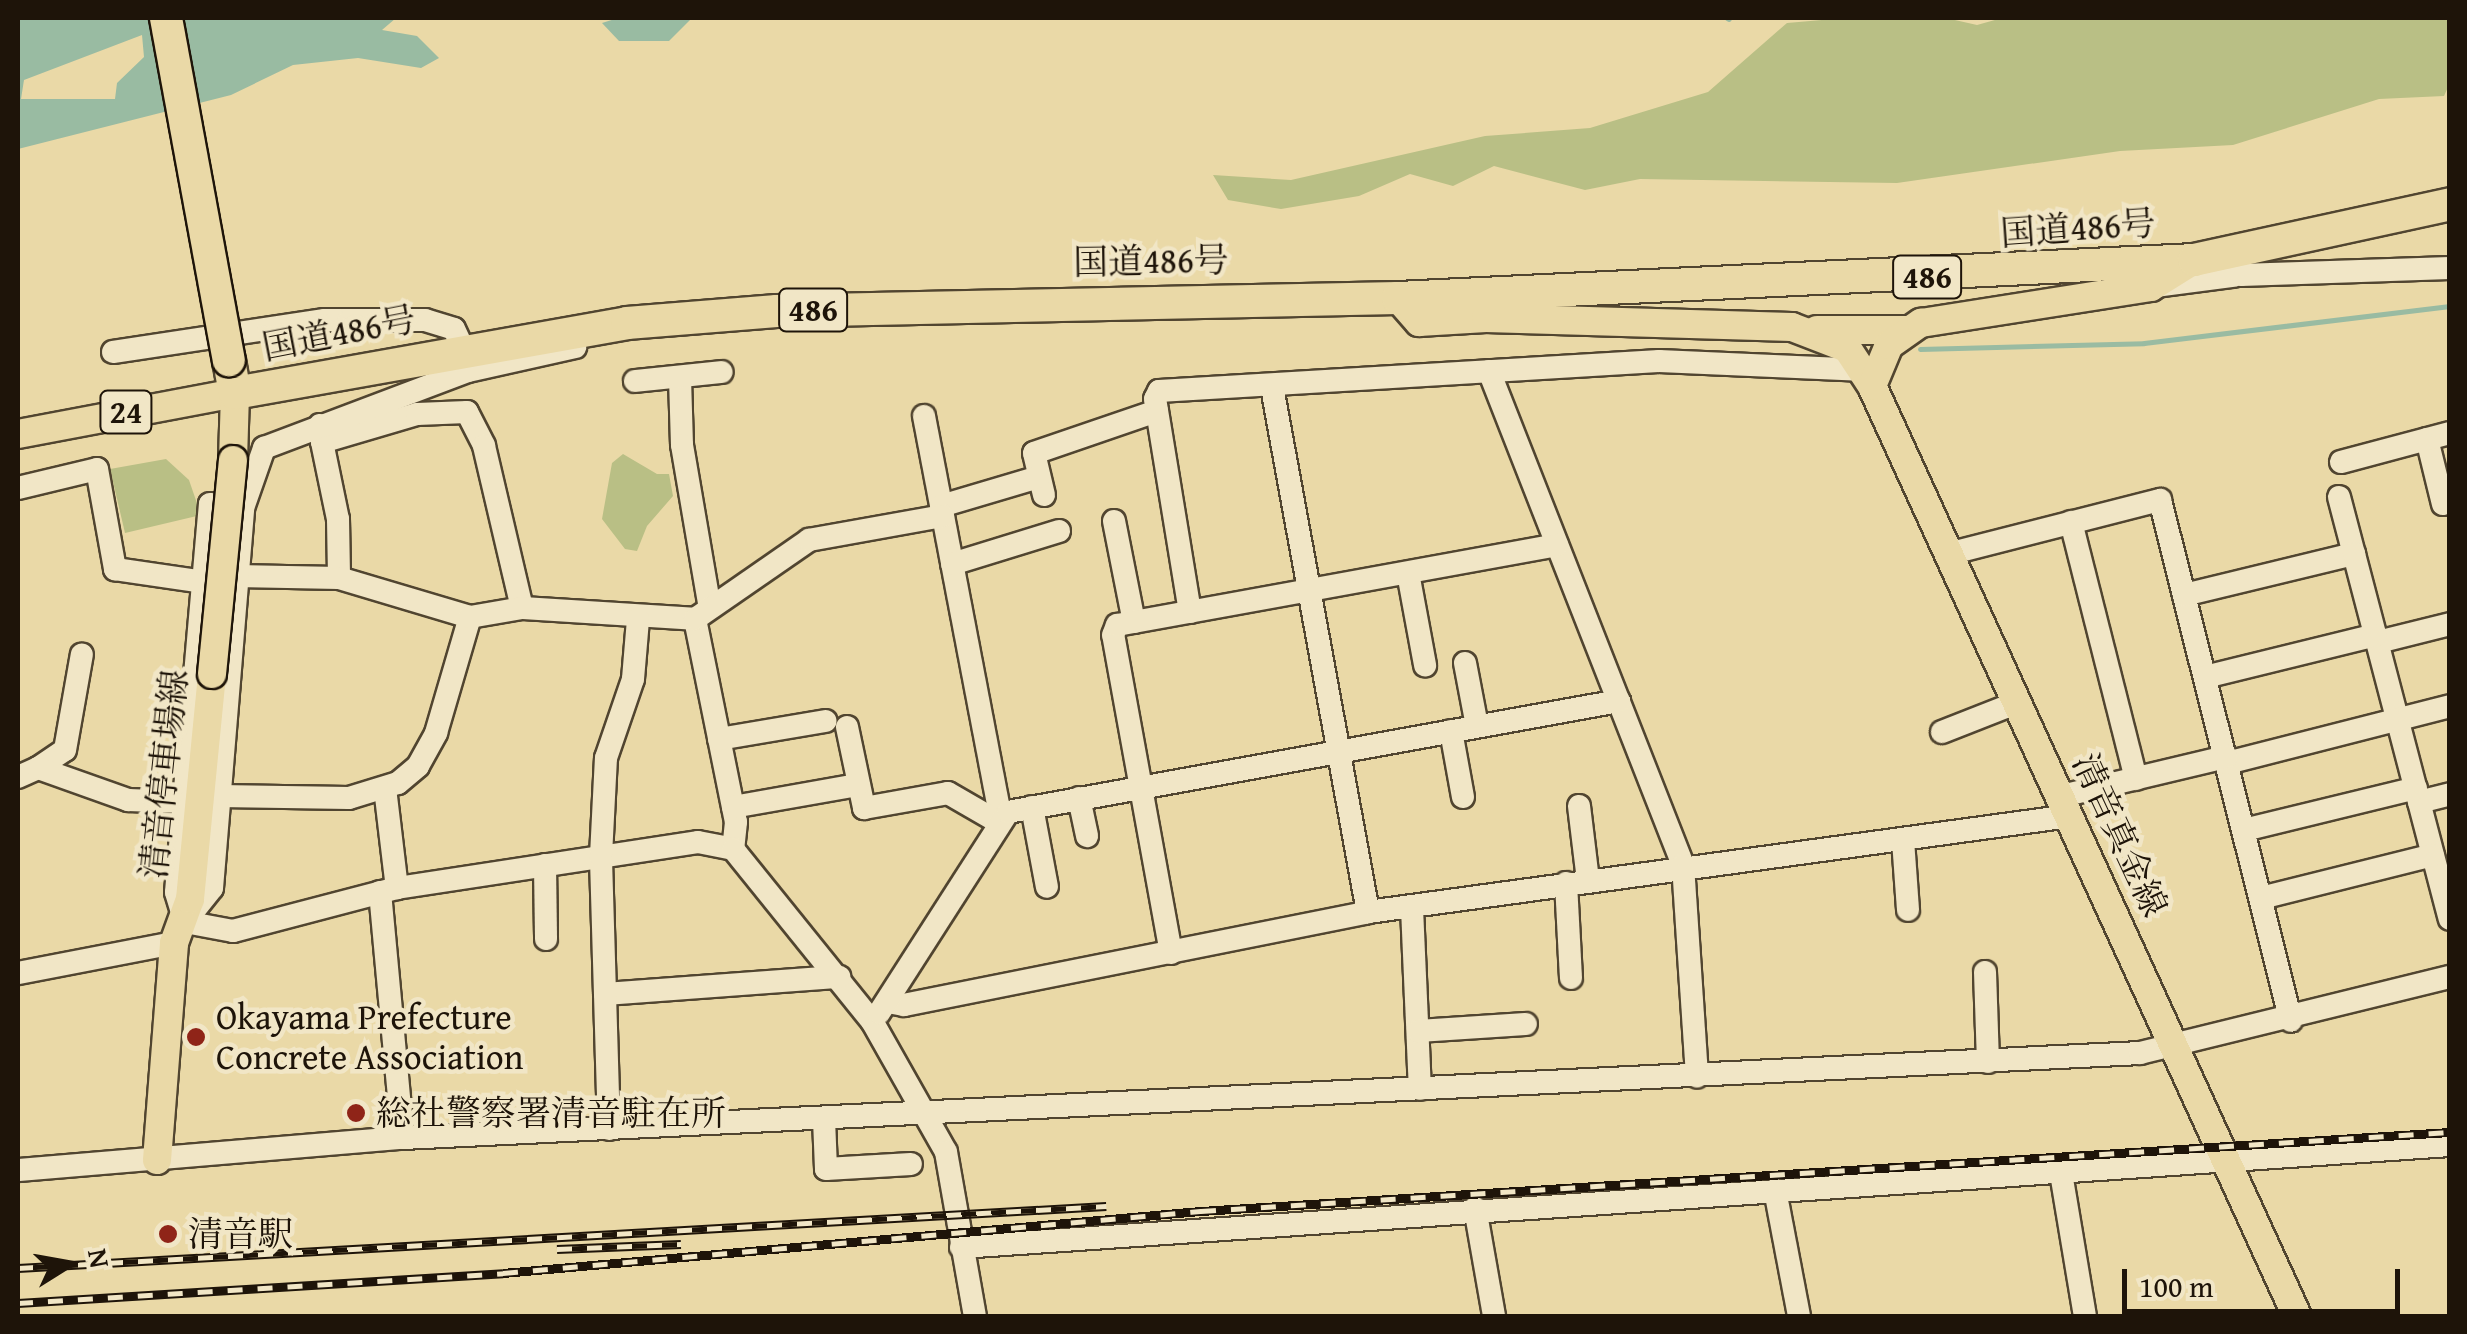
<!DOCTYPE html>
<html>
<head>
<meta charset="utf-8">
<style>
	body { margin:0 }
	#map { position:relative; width:2467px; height:1334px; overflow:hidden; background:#ead9a7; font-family:"Gentium Book Plus","Noto Serif JP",serif }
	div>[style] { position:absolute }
	.green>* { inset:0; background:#b9bf85 }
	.water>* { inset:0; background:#99bba2 }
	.stream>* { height:5px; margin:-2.5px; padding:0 2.5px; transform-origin:2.5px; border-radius:2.5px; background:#99bba2 }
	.roads { filter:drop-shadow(2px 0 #514530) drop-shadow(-2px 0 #514530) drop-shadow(0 2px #514530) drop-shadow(0 -2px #514530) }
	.minor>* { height:22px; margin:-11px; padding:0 11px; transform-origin:11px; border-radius:11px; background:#f1e6c6 }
	.major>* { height:28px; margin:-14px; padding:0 14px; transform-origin:14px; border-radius:14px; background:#ead9a7 }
	.highway>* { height:32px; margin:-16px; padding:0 16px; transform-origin:16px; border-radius:16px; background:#ead9a7 }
	.rail>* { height:9px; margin-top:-4.5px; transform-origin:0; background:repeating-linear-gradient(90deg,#f1e6c6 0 15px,#1e1409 0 30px); box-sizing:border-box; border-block:2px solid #1e1409 }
	.bridges { filter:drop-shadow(2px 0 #1e1409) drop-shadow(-2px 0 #1e1409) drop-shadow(0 2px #1e1409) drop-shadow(0 -2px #1e1409) }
	.major-bridge>* { height:28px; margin:-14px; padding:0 14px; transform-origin:14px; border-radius:14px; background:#ead9a7 }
	.highway-bridge>* { height:32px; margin:-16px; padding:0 16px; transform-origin:16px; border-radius:16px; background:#ead9a7 }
	.dots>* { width:28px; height:28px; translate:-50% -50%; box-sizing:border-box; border:5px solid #f1e6c6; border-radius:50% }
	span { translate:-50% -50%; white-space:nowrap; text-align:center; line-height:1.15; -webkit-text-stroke:9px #f1e6c6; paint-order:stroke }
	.shield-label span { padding:2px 8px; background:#f1e6c6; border:2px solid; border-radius:8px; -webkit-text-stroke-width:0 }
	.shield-label { font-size:32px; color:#1e1409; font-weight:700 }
	.street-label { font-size:35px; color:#1e1409 }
	.poi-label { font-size:35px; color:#1e1409 }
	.left { translate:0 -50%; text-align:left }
	.frame { position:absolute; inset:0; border:20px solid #1e1409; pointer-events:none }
	.north { position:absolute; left:20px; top:1214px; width:100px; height:100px; -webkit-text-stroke:8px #f1e6c6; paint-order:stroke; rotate:79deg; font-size:28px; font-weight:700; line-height:40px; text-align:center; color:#1e1409 }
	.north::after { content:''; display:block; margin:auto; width:35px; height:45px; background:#1e1409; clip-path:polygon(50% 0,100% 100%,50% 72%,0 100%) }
	.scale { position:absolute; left:2122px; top:1269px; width:278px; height:45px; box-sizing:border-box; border:5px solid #1e1409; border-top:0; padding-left:12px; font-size:30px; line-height:35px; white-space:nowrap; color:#1e1409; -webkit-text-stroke:8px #f1e6c6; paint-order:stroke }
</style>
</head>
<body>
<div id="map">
	<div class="green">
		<i style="clip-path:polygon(1845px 18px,1946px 18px,1977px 25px,2002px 18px,2449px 18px,2449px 85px,2444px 96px,2379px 99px,2233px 145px,2120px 151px,1897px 183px,1640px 179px,1585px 190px,1494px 166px,1453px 186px,1410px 174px,1359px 196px,1281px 209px,1228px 200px,1213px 175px,1291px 180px,1485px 136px,1590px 128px,1708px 92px,1787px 23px)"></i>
		<i style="clip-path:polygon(623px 454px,657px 474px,669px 474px,673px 496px,647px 526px,637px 551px,625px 549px,602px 519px,612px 463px)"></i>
		<i style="clip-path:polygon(166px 459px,189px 480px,201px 515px,125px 533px,110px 469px)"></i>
	</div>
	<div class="water">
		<i style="clip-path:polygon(evenodd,18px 18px,396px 18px,382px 30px,417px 36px,439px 58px,421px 68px,358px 58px,293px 65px,231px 95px,18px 149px,18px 18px,142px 35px,144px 57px,117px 83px,115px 99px,21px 99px,24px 80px,142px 35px)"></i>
		<i style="clip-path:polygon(618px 18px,692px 18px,669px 41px,619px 41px,602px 23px)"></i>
	</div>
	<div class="stream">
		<i style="left:1727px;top:18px;width:2px;rotate:27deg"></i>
		<i style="left:1920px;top:349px;width:224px;rotate:-1.5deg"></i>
		<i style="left:2144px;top:343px;width:308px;rotate:-6.9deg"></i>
	</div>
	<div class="roads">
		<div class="minor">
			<i style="left:2198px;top:261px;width:45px;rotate:18deg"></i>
			<i style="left:2241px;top:275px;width:209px;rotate:-1.9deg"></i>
			<i style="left:2155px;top:286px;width:79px;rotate:-7.3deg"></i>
			<i style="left:113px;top:352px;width:214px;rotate:-8.6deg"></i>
			<i style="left:325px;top:320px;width:100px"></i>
			<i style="left:425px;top:320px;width:30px;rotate:17deg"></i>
			<i style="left:454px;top:329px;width:23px;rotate:65deg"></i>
			<i style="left:1489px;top:371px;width:531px;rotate:68.56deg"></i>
			<i style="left:1683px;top:865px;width:212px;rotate:86.2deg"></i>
			<i style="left:680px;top:378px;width:67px;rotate:88.3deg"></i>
			<i style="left:682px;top:445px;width:165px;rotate:80.3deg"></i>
			<i style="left:635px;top:381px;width:87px;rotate:-5.9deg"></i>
			<i style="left:1272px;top:387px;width:534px;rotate:79.64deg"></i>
			<i style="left:924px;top:416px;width:409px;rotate:79.2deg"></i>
			<i style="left:320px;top:425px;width:17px;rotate:83deg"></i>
			<i style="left:322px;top:442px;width:99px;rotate:-16.4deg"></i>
			<i style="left:417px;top:414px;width:50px;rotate:-2.3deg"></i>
			<i style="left:467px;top:412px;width:38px;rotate:63deg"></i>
			<i style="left:484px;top:446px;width:166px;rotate:76.8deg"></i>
			<i style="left:522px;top:608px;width:173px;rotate:3.6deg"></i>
			<i style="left:695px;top:619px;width:207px;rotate:78.6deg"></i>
			<i style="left:736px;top:822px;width:27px;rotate:96deg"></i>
			<i style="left:2427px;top:439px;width:67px;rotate:76.2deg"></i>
			<i style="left:322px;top:442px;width:79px;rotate:78.3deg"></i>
			<i style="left:338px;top:519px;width:59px;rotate:89deg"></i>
			<i style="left:2341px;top:462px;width:113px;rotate:-14.9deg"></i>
			<i style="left:18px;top:488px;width:81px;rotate:-13.5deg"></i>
			<i style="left:97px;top:469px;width:102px;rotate:79.8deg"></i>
			<i style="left:115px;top:569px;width:90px;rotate:8.3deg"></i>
			<i style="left:1044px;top:495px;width:43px;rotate:-103.4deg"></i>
			<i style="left:1034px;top:453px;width:130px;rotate:-18.9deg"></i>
			<i style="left:2339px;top:497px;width:59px;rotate:75.3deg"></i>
			<i style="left:941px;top:506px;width:102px;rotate:-16.5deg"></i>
			<i style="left:1114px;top:521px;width:103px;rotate:78.8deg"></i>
			<i style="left:2071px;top:522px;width:265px;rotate:75.8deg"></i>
			<i style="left:1948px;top:554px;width:219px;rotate:-14.3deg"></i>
			<i style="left:2160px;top:500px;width:537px;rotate:75.89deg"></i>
			<i style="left:952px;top:564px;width:112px;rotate:-17.1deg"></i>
			<i style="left:1408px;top:573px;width:94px;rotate:79.5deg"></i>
			<i style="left:236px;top:576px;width:103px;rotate:1.1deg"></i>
			<i style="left:339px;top:578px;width:137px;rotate:16.6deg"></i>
			<i style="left:2184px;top:595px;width:175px;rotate:-13.6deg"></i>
			<i style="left:2354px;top:554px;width:377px;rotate:75.3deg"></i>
			<i style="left:1190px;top:612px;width:216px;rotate:-99.3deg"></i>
			<i style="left:1155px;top:399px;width:9px;rotate:-63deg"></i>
			<i style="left:1159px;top:391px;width:501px;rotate:-3.43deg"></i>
			<i style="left:1659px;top:361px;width:206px;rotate:2.5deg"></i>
			<i style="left:695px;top:619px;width:139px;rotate:-34.7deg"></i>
			<i style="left:809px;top:540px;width:136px;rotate:-10.2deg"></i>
			<i style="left:2378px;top:642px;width:74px;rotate:-14deg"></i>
			<i style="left:1465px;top:663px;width:64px;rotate:79.2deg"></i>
			<i style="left:2205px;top:677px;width:176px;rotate:-13.8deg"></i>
			<i style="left:847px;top:727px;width:83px;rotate:78.1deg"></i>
			<i style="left:864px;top:808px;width:85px;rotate:-10.1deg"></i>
			<i style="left:948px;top:793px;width:58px;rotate:30.1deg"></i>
			<i style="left:1451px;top:731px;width:67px;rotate:79.7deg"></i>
			<i style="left:1942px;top:732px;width:82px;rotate:-21.5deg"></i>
			<i style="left:719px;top:739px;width:108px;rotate:-9.6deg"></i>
			<i style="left:2227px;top:763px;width:230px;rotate:-14.3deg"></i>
			<i style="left:38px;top:768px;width:32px;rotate:-34deg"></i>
			<i style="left:65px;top:750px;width:97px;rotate:-80deg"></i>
			<i style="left:18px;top:777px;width:22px;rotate:-24deg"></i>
			<i style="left:38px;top:768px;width:96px;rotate:19.6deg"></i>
			<i style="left:128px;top:800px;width:55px;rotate:2.1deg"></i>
			<i style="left:385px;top:788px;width:101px;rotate:83.2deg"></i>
			<i style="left:219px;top:796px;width:130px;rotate:0.9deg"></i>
			<i style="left:349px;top:798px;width:51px;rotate:-17deg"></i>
			<i style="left:398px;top:783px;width:26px;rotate:-40deg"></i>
			<i style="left:418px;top:766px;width:38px;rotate:-61deg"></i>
			<i style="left:436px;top:733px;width:121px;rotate:-73.7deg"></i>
			<i style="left:470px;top:617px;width:53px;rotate:-9.8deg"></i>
			<i style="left:2062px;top:796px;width:169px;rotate:-13.4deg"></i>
			<i style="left:1079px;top:798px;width:39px;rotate:78deg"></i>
			<i style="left:2419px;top:802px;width:32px;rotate:-14deg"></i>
			<i style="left:1579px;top:806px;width:75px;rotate:83.1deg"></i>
			<i style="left:733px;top:807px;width:127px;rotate:-10deg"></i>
			<i style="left:1032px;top:807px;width:81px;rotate:79.4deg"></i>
			<i style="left:2244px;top:830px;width:177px;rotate:-13.7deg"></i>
			<i style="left:1903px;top:840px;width:70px;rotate:85.9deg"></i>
			<i style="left:545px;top:865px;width:74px;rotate:89.2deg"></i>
			<i style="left:1566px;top:883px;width:95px;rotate:87deg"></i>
			<i style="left:380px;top:892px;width:247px;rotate:84.7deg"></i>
			<i style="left:2261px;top:898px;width:177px;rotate:-14deg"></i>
			<i style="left:1412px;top:908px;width:181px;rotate:87.5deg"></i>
			<i style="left:185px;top:922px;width:49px;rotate:10.6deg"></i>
			<i style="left:233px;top:931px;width:170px;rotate:-14.7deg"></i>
			<i style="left:397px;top:888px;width:304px;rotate:-8.7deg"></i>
			<i style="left:698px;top:842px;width:36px;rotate:11deg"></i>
			<i style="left:733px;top:849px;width:221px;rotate:51.1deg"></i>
			<i style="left:872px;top:1021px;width:150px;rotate:60.5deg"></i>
			<i style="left:946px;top:1152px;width:167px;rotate:80deg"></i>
			<i style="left:185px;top:922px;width:43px;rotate:-51.5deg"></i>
			<i style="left:212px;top:888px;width:381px;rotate:-85.3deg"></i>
			<i style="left:243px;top:508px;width:64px;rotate:-70.7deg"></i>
			<i style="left:264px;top:448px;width:218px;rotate:-20.7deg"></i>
			<i style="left:468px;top:371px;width:110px;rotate:-12.6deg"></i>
			<i style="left:185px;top:922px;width:31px;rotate:-107deg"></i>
			<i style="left:176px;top:892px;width:389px;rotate:-85deg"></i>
			<i style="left:210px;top:504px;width:33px;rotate:7deg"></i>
			<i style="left:1171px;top:953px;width:323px;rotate:-100.3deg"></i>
			<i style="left:1113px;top:635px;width:11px;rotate:-68deg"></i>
			<i style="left:1117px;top:625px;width:447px;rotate:-10.3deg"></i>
			<i style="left:1985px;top:972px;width:90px;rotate:88.1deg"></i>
			<i style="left:18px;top:973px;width:159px;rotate:-10.9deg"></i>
			<i style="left:605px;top:994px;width:235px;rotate:-4.2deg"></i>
			<i style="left:888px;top:1002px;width:16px;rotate:11deg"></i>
			<i style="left:904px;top:1005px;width:473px;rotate:-11.3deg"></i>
			<i style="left:1368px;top:912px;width:709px;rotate:-7.79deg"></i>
			<i style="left:879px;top:1013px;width:239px;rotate:-57.3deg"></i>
			<i style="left:1008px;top:812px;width:621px;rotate:-10.3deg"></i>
			<i style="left:1418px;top:1031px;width:108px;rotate:-3.7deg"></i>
			<i style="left:824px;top:1119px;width:50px;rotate:87.7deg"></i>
			<i style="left:826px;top:1169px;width:85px;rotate:-3.4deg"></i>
			<i style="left:609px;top:1129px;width:273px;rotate:-91.7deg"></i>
			<i style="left:601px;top:856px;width:98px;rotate:-87.1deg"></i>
			<i style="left:606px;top:758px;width:83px;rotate:-71.1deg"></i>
			<i style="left:633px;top:679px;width:60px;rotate:-85.2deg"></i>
			<i style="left:18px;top:1170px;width:386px;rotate:-4.8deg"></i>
			<i style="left:403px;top:1138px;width:1739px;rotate:-2.8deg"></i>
			<i style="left:2140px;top:1053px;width:319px;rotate:-13.8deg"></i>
			<i style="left:2061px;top:1173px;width:145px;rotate:80.5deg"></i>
			<i style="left:1775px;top:1190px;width:128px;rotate:79.2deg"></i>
			<i style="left:1475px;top:1208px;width:110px;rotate:80deg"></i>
			<i style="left:961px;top:1247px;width:1492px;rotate:-3.92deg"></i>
		</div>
		<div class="major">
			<i style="left:1398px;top:298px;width:32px;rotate:49deg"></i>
			<i style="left:1419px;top:322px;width:67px;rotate:-3.4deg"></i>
			<i style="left:1486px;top:318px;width:306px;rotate:1.7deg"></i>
			<i style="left:1792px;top:327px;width:59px;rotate:20.9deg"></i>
			<i style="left:1847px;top:348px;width:45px;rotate:56.7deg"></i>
			<i style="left:1872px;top:386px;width:1023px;rotate:65.44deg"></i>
			<i style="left:1817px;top:330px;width:90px"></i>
			<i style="left:1872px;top:386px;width:44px;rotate:-67.5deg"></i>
			<i style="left:1889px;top:345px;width:39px;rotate:-35deg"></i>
			<i style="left:1921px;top:323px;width:233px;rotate:-8.9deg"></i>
			<i style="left:2151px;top:287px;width:51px;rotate:-32.1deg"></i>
			<i style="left:18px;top:434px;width:221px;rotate:-10.7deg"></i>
			<i style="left:235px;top:393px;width:67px;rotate:91.7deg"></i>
			<i style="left:157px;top:1160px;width:218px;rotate:-85.5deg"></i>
			<i style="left:174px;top:943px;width:47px;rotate:-70deg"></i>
			<i style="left:190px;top:899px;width:226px;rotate:-84.4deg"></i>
		</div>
		<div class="highway">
			<i style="left:229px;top:360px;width:34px;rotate:80deg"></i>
			<i style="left:235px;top:393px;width:398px;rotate:-10.1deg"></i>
			<i style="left:627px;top:323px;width:150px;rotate:-4.6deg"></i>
			<i style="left:777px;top:311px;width:621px;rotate:-1.2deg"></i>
			<i style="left:1398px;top:298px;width:797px;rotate:-2.73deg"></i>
			<i style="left:2194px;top:260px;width:262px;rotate:-12.3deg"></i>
		</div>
	</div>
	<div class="rail">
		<i style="left:557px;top:1249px;width:124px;rotate:-2.3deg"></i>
		<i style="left:18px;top:1268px;width:1090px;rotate:-3.26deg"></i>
		<i style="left:18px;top:1303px;width:486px;rotate:-3.5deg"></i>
		<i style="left:503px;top:1273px;width:701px;rotate:-5.08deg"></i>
		<i style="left:1201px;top:1211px;width:1251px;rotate:-3.62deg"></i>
	</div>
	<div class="bridges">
		<div class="major-bridge">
			<i style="left:212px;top:674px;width:215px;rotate:-84.4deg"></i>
		</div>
		<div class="highway-bridge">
			<i style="left:166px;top:18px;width:348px;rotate:79.6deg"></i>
		</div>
	</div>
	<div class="dots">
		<i style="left:196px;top:1037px;background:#8f2418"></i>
		<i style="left:356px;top:1113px;background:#8f2418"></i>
		<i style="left:168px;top:1234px;background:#8f2418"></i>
	</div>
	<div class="shield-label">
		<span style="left:1927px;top:277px">486</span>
		<span style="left:813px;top:310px">486</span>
		<span style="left:126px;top:412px">24</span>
	</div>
	<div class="street-label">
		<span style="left:2078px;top:228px;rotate:-4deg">国道486号</span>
		<span style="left:1151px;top:261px;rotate:-1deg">国道486号</span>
		<span style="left:339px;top:333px;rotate:-11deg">国道486号</span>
		<span style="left:164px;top:774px;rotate:-84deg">清音停車場線</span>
		<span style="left:2120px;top:835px;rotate:65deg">清音真金線</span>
	</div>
	<div class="poi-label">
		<span class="left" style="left:216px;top:1037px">Okayama Prefecture<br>Concrete Association</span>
		<span class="left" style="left:376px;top:1113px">総社警察署清音駐在所</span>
		<span class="left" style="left:188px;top:1234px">清音駅</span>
	</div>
	<div class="frame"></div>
	<div class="north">N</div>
	<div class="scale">100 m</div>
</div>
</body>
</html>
